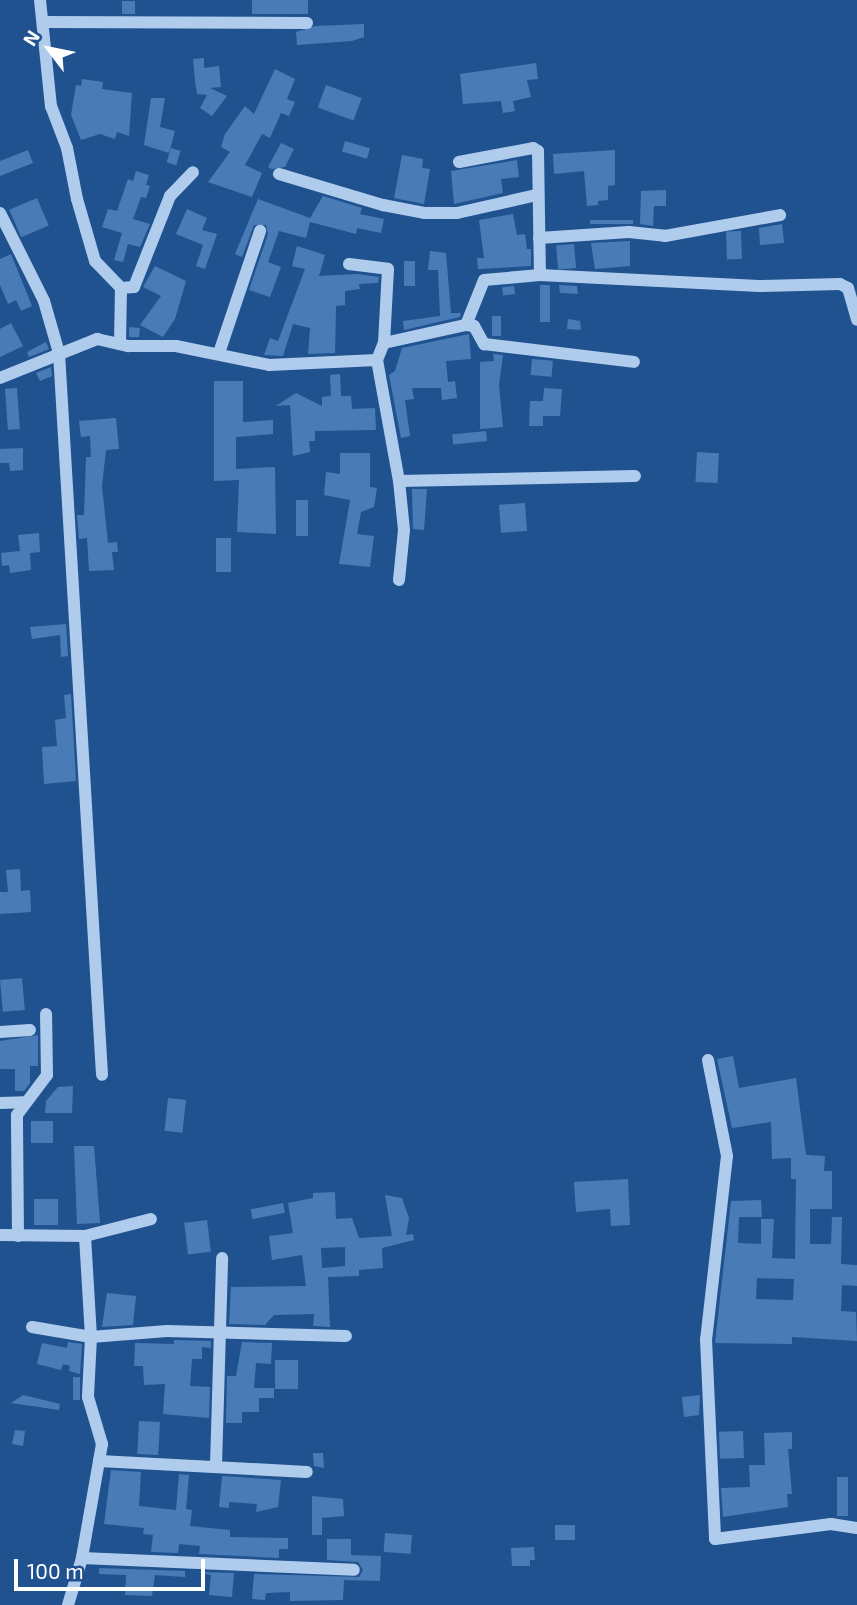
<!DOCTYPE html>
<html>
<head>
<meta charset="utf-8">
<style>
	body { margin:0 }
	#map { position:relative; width:857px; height:1605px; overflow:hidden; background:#205290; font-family:"Exo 2",sans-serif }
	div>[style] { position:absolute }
	.building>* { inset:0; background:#497cb7; transform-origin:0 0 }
	.minor>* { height:12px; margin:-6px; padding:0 6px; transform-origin:6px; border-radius:6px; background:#b0cced }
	span { translate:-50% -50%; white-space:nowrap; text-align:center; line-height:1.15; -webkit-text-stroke:5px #205290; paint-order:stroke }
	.north { position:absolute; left:14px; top:14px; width:70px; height:70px; -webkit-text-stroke:5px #205290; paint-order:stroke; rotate:302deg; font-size:19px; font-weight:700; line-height:28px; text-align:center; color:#fff }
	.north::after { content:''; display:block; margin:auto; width:24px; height:32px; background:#fff; clip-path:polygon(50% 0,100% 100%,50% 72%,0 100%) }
	.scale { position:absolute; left:14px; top:1559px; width:191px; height:32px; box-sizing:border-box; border:4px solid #fff; border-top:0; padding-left:9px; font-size:21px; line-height:24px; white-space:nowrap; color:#fff; -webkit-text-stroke:5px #205290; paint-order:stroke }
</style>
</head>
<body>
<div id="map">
	<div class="building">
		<i style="left:252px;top:0;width:56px;height:14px"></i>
		<i style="left:122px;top:1px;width:13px;height:13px"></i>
		<i style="clip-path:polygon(364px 24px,364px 37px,352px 41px,297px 45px,296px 32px,315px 26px)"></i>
		<i style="clip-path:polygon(204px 58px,204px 68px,219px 66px,221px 87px,210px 88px,227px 96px,212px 116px,200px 108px,207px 95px,197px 94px,195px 81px,193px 59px)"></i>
		<i style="clip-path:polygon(536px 63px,538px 79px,527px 80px,531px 97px,513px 101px,515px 111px,503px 113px,501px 101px,463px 104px,460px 74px)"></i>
		<i style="clip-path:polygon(275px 69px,295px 79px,287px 99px,295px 102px,289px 116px,281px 113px,270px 138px,262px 134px,245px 165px,262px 173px,252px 197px,208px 182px,230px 152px,221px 147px,225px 134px,245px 106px,254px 114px)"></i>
		<i style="clip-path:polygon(82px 79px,103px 82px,102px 89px,132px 93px,129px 136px,117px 132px,115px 139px,100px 134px,81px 140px,71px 115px,76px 85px,81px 86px)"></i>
		<i style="left:326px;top:85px;width:38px;height:24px;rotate:20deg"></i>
		<i style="clip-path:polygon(151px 98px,165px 98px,160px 127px,175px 131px,169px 153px,144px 145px)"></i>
		<i style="left:345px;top:141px;width:26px;height:11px;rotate:16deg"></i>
		<i style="clip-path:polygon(281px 143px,294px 149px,285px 167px,272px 169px,268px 167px)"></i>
		<i style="left:171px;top:148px;width:10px;height:15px;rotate:17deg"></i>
		<i style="clip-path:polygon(28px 150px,33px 163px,0 176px,0 161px)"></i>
		<i style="clip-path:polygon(615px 150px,615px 185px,608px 186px,608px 200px,598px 201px,598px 205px,587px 206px,584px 171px,554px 174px,553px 154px)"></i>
		<i style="clip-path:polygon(402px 155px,423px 159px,422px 168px,430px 169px,424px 204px,394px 198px)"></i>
		<i style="clip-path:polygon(517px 160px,519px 177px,501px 179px,503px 193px,454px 204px,451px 171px)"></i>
		<i style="clip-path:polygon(136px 171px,149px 175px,146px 185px,150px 186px,146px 198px,141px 197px,133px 219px,150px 224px,140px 247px,128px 244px,123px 262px,114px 260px,122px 233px,102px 227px,108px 209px,117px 211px,128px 179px,133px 181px)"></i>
		<i style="clip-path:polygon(666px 190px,666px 206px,654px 206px,653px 226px,640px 224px,641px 191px)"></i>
		<i style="clip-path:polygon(323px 196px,362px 208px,360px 214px,384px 219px,381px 233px,357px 228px,356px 234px,310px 222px,306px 238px,279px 231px,268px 262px,281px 267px,270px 297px,249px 290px,268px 234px,266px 225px,254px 225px,242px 257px,235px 254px,258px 199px,310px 218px)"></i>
		<i style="left:37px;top:198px;width:30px;height:30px;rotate:67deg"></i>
		<i style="clip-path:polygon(187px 209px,207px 218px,202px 230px,217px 234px,205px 269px,196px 266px,203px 245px,176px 234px)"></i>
		<i style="clip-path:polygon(513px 214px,517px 235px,525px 234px,527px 249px,531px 249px,531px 266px,478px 269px,477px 258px,484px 258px,479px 220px)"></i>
		<i style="left:633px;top:220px;width:4px;height:43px;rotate:90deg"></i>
		<i style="clip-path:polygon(782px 224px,784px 243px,760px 245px,759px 228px)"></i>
		<i style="left:741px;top:231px;width:28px;height:15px;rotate:88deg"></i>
		<i style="clip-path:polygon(630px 241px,630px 266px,595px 269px,591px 243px)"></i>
		<i style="left:574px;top:244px;width:24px;height:18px;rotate:85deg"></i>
		<i style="clip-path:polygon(297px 246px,325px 255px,319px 276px,357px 274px,379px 277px,378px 283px,359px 284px,360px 289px,345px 291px,345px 305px,336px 306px,335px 353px,308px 354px,310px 328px,293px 324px,283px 356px,264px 355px,270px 338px,278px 341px,305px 269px,292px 266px)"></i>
		<i style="clip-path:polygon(430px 251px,446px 253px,451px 313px,461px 313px,460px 317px,404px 330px,403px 321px,440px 316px,438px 270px,428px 270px)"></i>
		<i style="clip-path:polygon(11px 254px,32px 306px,21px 311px,16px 300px,8px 304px,0 285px,0 259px)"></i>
		<i style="left:404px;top:261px;width:11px;height:25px"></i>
		<i style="clip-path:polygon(155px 266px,186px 281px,175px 319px,163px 337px,140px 325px,161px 296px,143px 287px)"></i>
		<i style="left:540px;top:285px;width:10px;height:37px"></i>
		<i style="clip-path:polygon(559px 285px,577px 286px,578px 294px,560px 293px)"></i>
		<i style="left:514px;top:286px;width:8px;height:12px;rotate:83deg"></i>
		<i style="left:492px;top:316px;width:9px;height:20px"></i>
		<i style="clip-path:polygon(568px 319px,580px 321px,581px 330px,567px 329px)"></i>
		<i style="clip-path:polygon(11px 323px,23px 346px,0 357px,0 329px)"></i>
		<i style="clip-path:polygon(129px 327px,140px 328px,139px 337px,129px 337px)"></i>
		<i style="clip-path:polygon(469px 334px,471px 359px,446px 361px,448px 382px,455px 381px,457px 398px,442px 400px,441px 388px,412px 388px,414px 399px,405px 400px,410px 436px,401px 438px,389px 375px,395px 371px,402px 348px)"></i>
		<i style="clip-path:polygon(46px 342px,49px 349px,29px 357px,27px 352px)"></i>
		<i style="clip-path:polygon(493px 354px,503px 355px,499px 385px,503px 427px,480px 429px,480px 362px,494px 361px)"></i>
		<i style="left:532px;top:359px;width:21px;height:16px;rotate:5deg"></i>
		<i style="clip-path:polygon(51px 367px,52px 376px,40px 381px,36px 373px)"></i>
		<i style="clip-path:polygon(340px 374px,341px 396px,351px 396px,352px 409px,375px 408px,376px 430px,315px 431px,315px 441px,309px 441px,310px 452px,293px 456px,290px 405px,276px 406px,296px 393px,322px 406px,322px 397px,331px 396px,330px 375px)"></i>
		<i style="clip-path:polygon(214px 381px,243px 381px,243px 422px,273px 420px,273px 434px,236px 437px,236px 469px,275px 467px,276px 534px,237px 532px,239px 480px,214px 481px)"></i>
		<i style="left:17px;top:388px;width:41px;height:12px;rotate:86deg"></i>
		<i style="clip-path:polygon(544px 388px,562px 389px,560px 416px,543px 416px,543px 426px,529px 426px,530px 401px,543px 401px)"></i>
		<i style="clip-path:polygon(116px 418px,119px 449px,106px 450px,102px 486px,108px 543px,117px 542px,118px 552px,112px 552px,114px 570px,89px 571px,87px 538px,79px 539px,77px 515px,84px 515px,86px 457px,91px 457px,90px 436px,81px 437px,79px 421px)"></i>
		<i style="left:486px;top:431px;width:10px;height:34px;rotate:84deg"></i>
		<i style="clip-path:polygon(23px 448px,23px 470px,10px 471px,9px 463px,0 463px,0 449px)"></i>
		<i style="left:697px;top:452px;width:22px;height:30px;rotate:3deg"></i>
		<i style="clip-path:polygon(340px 453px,370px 453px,370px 487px,377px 488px,374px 507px,361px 512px,357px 534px,374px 536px,370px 567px,339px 564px,350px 500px,324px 495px,326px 472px,340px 474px)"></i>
		<i style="clip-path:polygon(412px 489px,427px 489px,424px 530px,413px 529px)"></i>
		<i style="left:296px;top:500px;width:12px;height:36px"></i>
		<i style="left:525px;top:503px;width:28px;height:26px;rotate:86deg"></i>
		<i style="clip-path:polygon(39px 533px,40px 552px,30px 553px,31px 570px,10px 573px,9px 565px,2px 566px,1px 553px,20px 551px,18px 535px)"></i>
		<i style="left:216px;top:538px;width:15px;height:34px"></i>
		<i style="clip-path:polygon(66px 624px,68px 656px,61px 657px,60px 635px,32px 639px,30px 627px)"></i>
		<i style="clip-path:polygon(71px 694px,76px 781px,44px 784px,42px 747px,57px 746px,55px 720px,66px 718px,64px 695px)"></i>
		<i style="clip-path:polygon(20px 869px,21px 891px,30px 890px,31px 912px,0 914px,0 892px,8px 892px,6px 870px)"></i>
		<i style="left:22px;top:978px;width:32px;height:22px;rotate:85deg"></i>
		<i style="clip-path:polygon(38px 1035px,38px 1066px,30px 1066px,30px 1083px,24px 1091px,15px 1091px,15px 1069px,0 1069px,0 1041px)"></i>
		<i style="clip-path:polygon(evenodd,733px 1056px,739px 1088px,796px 1078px,806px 1155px,825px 1156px,824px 1171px,832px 1171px,832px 1209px,810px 1209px,810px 1244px,831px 1244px,832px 1217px,842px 1217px,841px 1264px,857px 1265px,857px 1286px,842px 1285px,841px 1311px,856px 1312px,857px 1341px,792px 1337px,792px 1344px,715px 1343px,731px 1201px,761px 1200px,762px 1217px,739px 1217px,738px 1243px,761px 1244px,761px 1219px,774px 1219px,772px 1258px,795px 1259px,796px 1179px,791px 1179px,791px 1158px,772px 1159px,771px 1122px,732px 1128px,717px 1059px,733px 1056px,757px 1278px,794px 1279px,793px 1300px,756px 1299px,757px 1278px)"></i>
		<i style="clip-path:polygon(73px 1086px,72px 1113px,45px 1113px,46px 1101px,58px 1087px)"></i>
		<i style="left:168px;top:1098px;width:18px;height:33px;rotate:6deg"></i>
		<i style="left:31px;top:1121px;width:22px;height:22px"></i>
		<i style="clip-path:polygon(74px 1146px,94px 1146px,100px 1223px,77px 1224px)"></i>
		<i style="clip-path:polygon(628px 1179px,630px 1225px,611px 1226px,610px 1209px,576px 1212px,574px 1182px)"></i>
		<i style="clip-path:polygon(evenodd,335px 1192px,336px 1219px,352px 1218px,359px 1238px,392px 1236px,385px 1195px,402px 1198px,409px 1218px,406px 1235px,413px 1234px,414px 1240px,382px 1248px,383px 1268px,359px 1270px,359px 1276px,328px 1277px,330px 1327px,313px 1326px,314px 1314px,274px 1315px,265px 1325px,229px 1324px,231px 1287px,306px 1286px,302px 1255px,272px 1260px,269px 1236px,293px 1233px,288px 1203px,313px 1198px,313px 1193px,335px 1192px,345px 1247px,345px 1266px,322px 1268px,321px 1248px,345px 1247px)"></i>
		<i style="left:34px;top:1199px;width:24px;height:26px"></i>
		<i style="left:283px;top:1203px;width:10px;height:33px;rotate:79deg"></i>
		<i style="left:207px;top:1220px;width:32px;height:23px;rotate:83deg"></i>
		<i style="clip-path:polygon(107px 1293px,136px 1296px,133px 1325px,102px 1327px)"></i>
		<i style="clip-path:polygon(174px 1340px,211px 1341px,211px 1348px,202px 1347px,202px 1359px,192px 1359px,190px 1386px,210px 1387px,209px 1418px,163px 1414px,165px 1384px,144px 1385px,143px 1366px,134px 1366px,135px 1343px,174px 1344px)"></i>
		<i style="clip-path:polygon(68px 1342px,82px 1344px,80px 1374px,69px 1371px,70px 1366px,63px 1364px,61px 1370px,37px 1364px,42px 1343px,67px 1348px)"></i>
		<i style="clip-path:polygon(242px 1342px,272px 1343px,271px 1364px,256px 1363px,254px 1388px,274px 1388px,274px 1398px,259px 1398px,259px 1412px,242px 1412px,242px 1423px,226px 1423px,227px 1376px,236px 1376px)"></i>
		<i style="left:298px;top:1360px;width:29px;height:23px;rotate:90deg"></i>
		<i style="left:80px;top:1377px;width:23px;height:7px;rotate:90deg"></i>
		<i style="clip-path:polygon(23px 1395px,60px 1404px,59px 1410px,11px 1403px)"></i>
		<i style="clip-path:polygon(700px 1395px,699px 1415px,684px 1417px,682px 1397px)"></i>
		<i style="left:139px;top:1421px;width:21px;height:33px;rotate:3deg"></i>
		<i style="clip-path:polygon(15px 1430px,25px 1431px,23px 1446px,12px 1444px)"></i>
		<i style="left:743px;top:1431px;width:27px;height:24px;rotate:88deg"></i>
		<i style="clip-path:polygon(792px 1432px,792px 1449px,788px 1449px,792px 1494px,787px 1494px,788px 1507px,723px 1517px,721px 1488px,750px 1487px,749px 1465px,765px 1465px,764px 1433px)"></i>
		<i style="clip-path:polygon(313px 1453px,323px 1453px,324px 1468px,314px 1466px)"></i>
		<i style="clip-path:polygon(111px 1470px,157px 1473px,141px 1472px,139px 1506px,176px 1510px,179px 1474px,189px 1475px,186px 1509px,192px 1510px,190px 1526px,230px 1530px,230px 1537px,288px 1538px,288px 1549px,279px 1549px,279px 1558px,199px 1554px,200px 1546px,179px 1544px,178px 1553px,151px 1552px,153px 1535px,143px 1534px,144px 1528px,104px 1524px)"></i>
		<i style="clip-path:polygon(222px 1476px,281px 1480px,278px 1507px,256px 1512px,257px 1504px,229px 1502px,229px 1508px,219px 1507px)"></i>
		<i style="left:837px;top:1477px;width:11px;height:39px"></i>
		<i style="clip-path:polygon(312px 1496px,343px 1499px,344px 1516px,322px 1518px,322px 1535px,312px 1535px)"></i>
		<i style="left:555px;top:1525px;width:20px;height:15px"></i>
		<i style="left:385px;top:1533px;width:27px;height:19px;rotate:4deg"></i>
		<i style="clip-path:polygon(327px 1539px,351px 1539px,351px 1555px,381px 1556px,380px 1581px,344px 1580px,343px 1600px,290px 1601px,290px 1592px,266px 1593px,265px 1600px,252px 1599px,254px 1574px,359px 1577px,363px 1570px,358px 1562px,327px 1560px)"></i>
		<i style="clip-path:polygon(534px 1547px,535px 1560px,530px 1560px,530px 1566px,512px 1566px,511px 1548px)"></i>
		<i style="clip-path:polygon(99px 1568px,185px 1571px,185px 1577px,155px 1575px,152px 1596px,125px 1595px,126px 1575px,99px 1574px)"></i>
		<i style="clip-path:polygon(198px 1572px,234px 1573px,232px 1597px,209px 1595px,211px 1575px)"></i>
	</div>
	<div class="minor">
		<i style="left:40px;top:0;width:107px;rotate:84.1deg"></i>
		<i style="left:51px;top:106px;width:45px;rotate:69.1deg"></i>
		<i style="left:67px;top:148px;width:52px;rotate:78.9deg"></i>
		<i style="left:77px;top:199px;width:65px;rotate:73.8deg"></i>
		<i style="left:95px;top:261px;width:37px;rotate:46deg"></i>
		<i style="left:43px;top:22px;width:264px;rotate:0.2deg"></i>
		<i style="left:459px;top:162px;width:75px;rotate:-10.7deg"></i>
		<i style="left:533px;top:148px;width:6px;rotate:31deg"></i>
		<i style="left:538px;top:151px;width:124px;rotate:89.1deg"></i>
		<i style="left:279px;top:174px;width:109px;rotate:16.6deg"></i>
		<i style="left:383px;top:205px;width:43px;rotate:10.8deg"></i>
		<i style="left:425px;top:213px;width:32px"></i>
		<i style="left:457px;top:213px;width:82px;rotate:-12.7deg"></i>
		<i style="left:0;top:213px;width:98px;rotate:63.4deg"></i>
		<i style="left:44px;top:301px;width:54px;rotate:73.9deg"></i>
		<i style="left:59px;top:353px;width:723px;rotate:86.59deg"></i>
		<i style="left:539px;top:238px;width:90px;rotate:-3.8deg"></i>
		<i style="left:629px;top:232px;width:36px;rotate:6deg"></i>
		<i style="left:665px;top:236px;width:117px;rotate:-10.3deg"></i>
		<i style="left:349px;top:264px;width:39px;rotate:7deg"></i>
		<i style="left:388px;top:269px;width:74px;rotate:93.1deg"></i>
		<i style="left:466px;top:325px;width:8px;rotate:7deg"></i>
		<i style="left:474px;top:326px;width:21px;rotate:61deg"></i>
		<i style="left:484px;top:344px;width:151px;rotate:6.8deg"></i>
		<i style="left:120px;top:344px;width:56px;rotate:-89deg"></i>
		<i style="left:121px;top:288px;width:13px;rotate:-4deg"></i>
		<i style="left:134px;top:287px;width:98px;rotate:-68.4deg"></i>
		<i style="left:170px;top:196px;width:33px;rotate:-46deg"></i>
		<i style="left:219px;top:353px;width:129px;rotate:-71.4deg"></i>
		<i style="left:0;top:378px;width:105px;rotate:-21.9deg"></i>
		<i style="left:97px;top:339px;width:32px;rotate:13deg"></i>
		<i style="left:128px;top:346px;width:48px"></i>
		<i style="left:176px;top:346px;width:95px;rotate:11.5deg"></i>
		<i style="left:269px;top:365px;width:108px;rotate:-2.7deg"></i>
		<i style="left:399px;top:481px;width:236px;rotate:-1.2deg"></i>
		<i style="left:399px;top:580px;width:50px;rotate:-84.3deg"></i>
		<i style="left:404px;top:530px;width:49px;rotate:-95.8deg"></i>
		<i style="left:399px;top:481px;width:123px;rotate:-100.3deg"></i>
		<i style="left:377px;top:360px;width:18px;rotate:-68deg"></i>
		<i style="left:384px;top:343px;width:84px;rotate:-12.4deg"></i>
		<i style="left:466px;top:325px;width:48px;rotate:-68.2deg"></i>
		<i style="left:484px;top:280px;width:56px;rotate:-5.1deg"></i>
		<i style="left:540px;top:275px;width:219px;rotate:2.9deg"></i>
		<i style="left:759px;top:286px;width:81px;rotate:-1.4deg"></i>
		<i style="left:840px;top:284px;width:9px;rotate:27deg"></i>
		<i style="left:848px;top:288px;width:33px;rotate:74deg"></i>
		<i style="left:0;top:1032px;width:30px;rotate:-4deg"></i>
		<i style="left:708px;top:1060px;width:98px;rotate:78.8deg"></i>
		<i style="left:727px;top:1156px;width:184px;rotate:96.5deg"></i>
		<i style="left:706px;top:1339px;width:200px;rotate:87.4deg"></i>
		<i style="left:715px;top:1539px;width:117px;rotate:-7.4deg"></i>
		<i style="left:831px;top:1524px;width:26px;rotate:9deg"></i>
		<i style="left:0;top:1103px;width:24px;rotate:-2deg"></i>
		<i style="left:0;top:1235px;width:85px;rotate:0.7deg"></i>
		<i style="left:85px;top:1236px;width:101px;rotate:86.6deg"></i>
		<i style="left:91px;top:1337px;width:60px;rotate:92.9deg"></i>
		<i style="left:88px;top:1397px;width:49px;rotate:73.4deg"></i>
		<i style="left:102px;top:1444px;width:116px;rotate:100deg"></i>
		<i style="left:82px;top:1558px;width:49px;rotate:106.6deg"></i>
		<i style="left:18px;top:1236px;width:121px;rotate:-90.5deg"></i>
		<i style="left:17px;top:1115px;width:50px;rotate:-53.1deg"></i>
		<i style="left:47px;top:1075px;width:61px;rotate:-90.9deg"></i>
		<i style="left:85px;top:1236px;width:68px;rotate:-14.4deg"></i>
		<i style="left:32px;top:1327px;width:60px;rotate:9.6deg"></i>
		<i style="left:91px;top:1337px;width:76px;rotate:-4.5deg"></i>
		<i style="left:167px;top:1331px;width:179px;rotate:1.6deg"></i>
		<i style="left:99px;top:1461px;width:208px;rotate:3deg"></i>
		<i style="left:216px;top:1465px;width:207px;rotate:-88.3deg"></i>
		<i style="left:82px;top:1558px;width:272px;rotate:2.5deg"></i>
	</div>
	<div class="north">N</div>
	<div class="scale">100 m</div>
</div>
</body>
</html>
